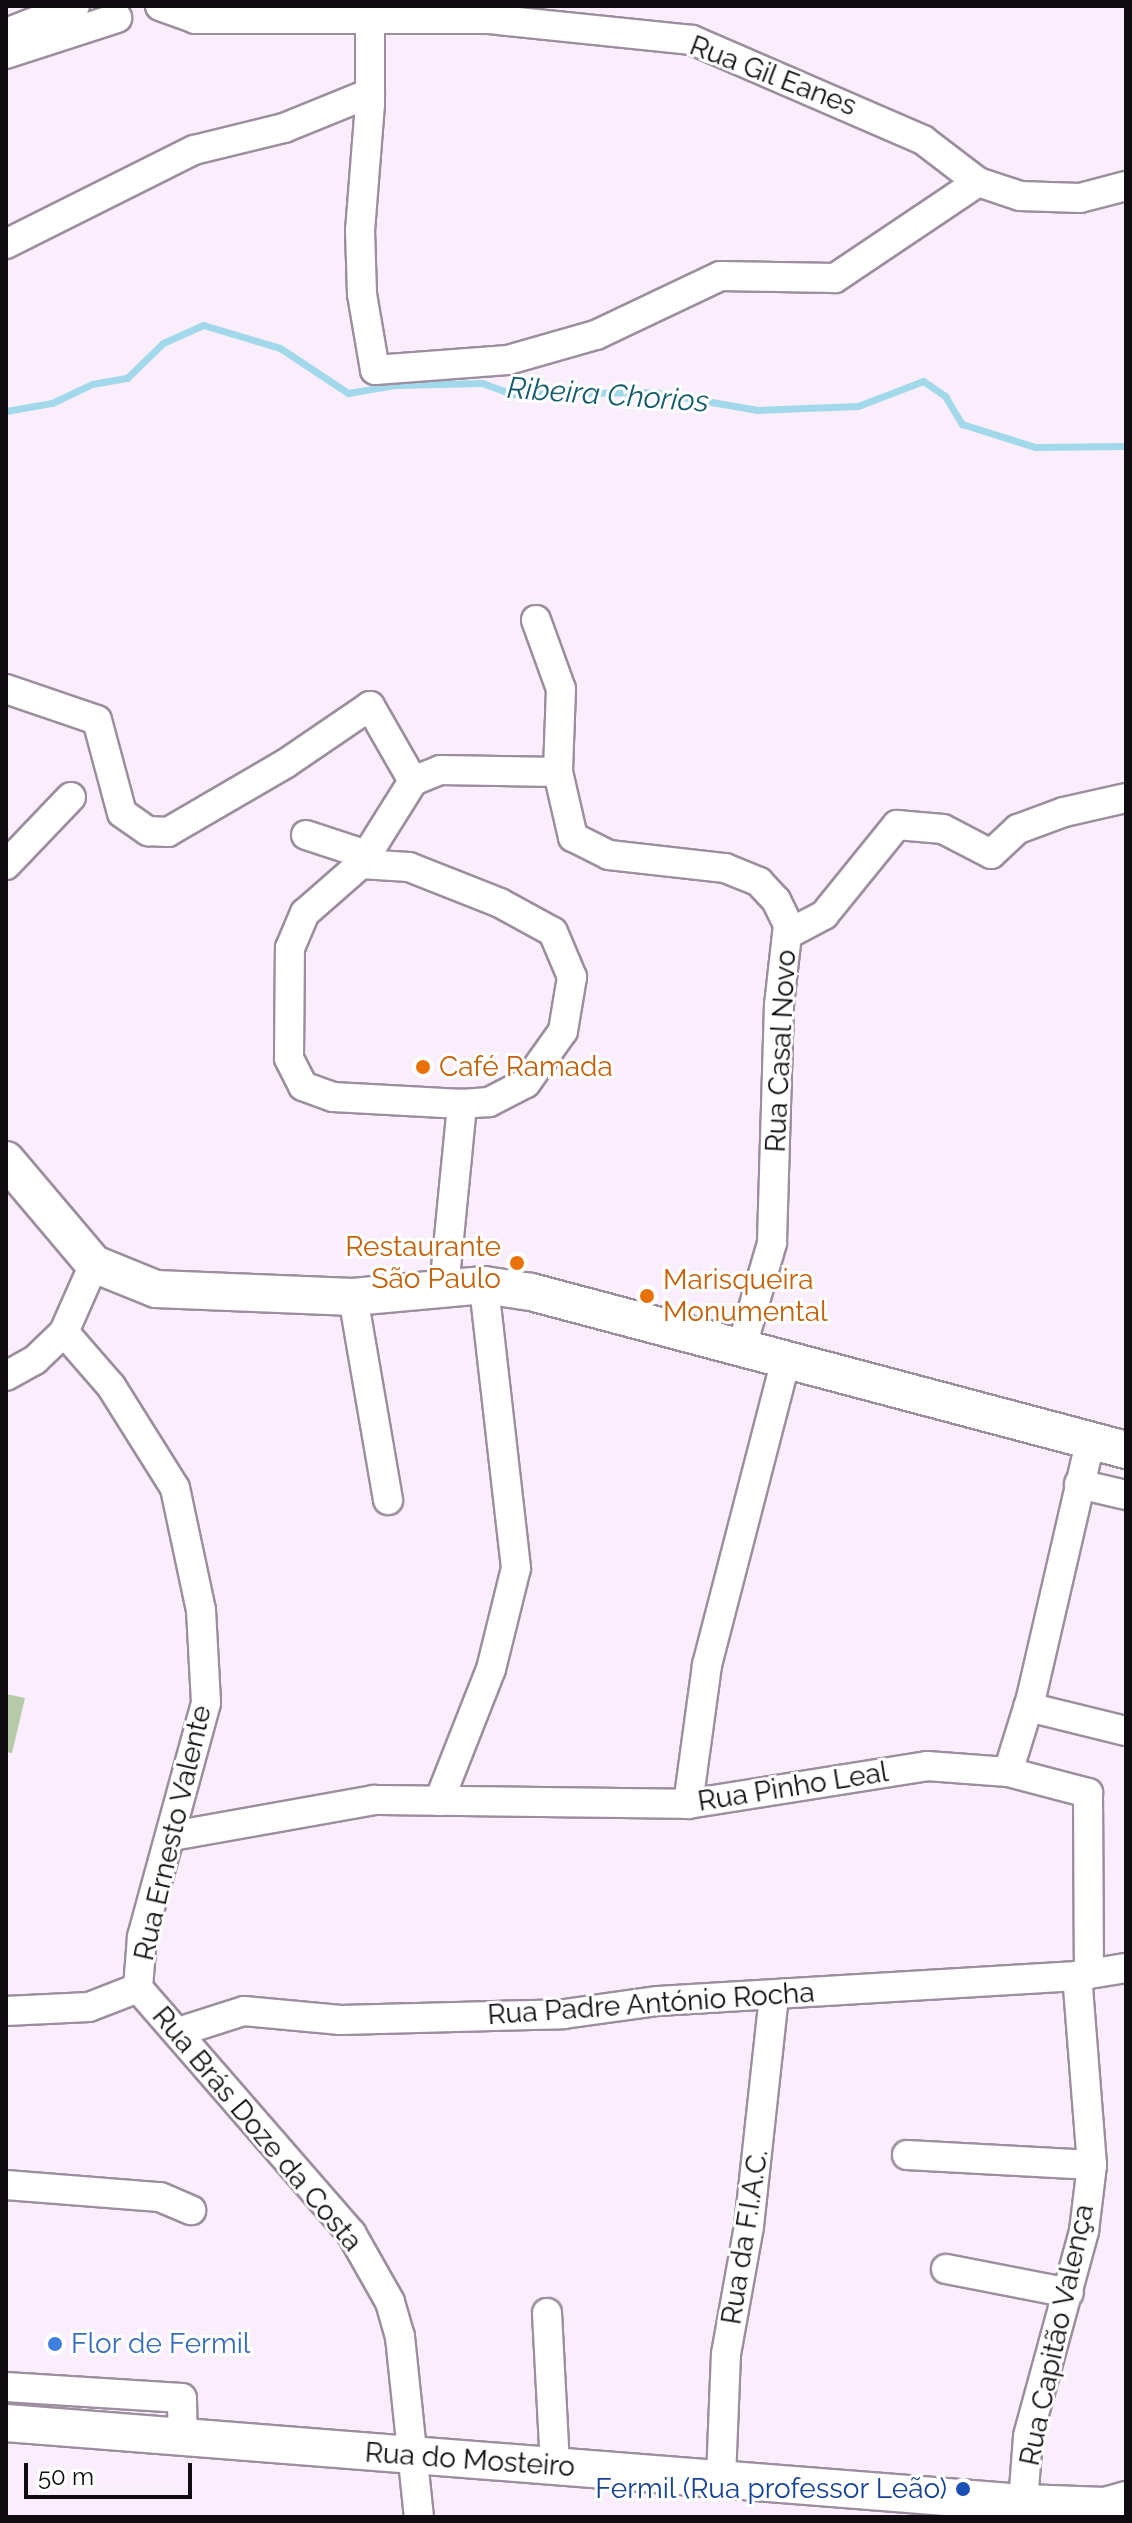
<!DOCTYPE html>
<html>
<head>
<meta charset="utf-8">
<style>
	body { margin:0 }
	#map { position:relative; width:1132px; height:2523px; overflow:hidden; background:#faeefd; font-family:Raleway,sans-serif }
	div>[style] { position:absolute }
	.green>* { inset:0; background:#b6c9a8 }
	.stream>* { height:7px; margin:-3.5px; padding:0 3.5px; transform-origin:3.5px; border-radius:3.5px; background:#a2d9ea }
	.roads { filter:drop-shadow(2px 0 #9c8e9f) drop-shadow(-2px 0 #9c8e9f) drop-shadow(0 2px #9c8e9f) drop-shadow(0 -2px #9c8e9f) }
	.minor>* { height:28px; margin:-14px; padding:0 14px; transform-origin:14px; border-radius:14px; background:#fff }
	.major>* { height:36px; margin:-18px; padding:0 18px; transform-origin:18px; border-radius:18px; background:#fff }
	.dots>* { width:22px; height:22px; translate:-50% -50%; box-sizing:border-box; border:4px solid #fff; border-radius:50% }
	span { translate:-50% -50%; white-space:nowrap; text-align:center; line-height:1.15; -webkit-text-stroke:6px #fff; paint-order:stroke }
	.street-label { font-size:28px; color:#0f0b11 }
	.food-label { font-size:28px; color:#c56008 }
	.left { translate:0 -50%; text-align:left }
	.right { translate:-100% -50%; text-align:right }
	.shop-label { font-size:28px; color:#366cbe }
	.transit-label { font-size:28px; color:#164399 }
	.water-label { font-size:30px; color:#145c6e; font-style:italic }
	.frame { position:absolute; inset:0; border:8px solid #0f0b11; pointer-events:none }
	.scale { position:absolute; left:24px; top:2463px; width:168px; height:36px; box-sizing:border-box; border:4px solid #0f0b11; border-top:0; padding-left:10px; font-size:24px; line-height:28px; white-space:nowrap; color:#0f0b11; -webkit-text-stroke:6px #fff; paint-order:stroke }
</style>
</head>
<body>
<div id="map">
	<div class="green">
		<i style="clip-path:polygon(6px 1694px,25px 1698px,12px 1753px,6px 1752px)"></i>
	</div>
	<div class="stream">
		<i style="left:6px;top:411px;width:47px;rotate:-9.9deg"></i>
		<i style="left:52px;top:403px;width:44px;rotate:-25.4deg"></i>
		<i style="left:92px;top:384px;width:36px;rotate:-10deg"></i>
		<i style="left:127px;top:378px;width:50px;rotate:-44.2deg"></i>
		<i style="left:163px;top:343px;width:44px;rotate:-24.2deg"></i>
		<i style="left:203px;top:325px;width:80px;rotate:16.6deg"></i>
		<i style="left:280px;top:348px;width:82px;rotate:33.5deg"></i>
		<i style="left:348px;top:393px;width:49px;rotate:-9.5deg"></i>
		<i style="left:396px;top:385px;width:86px;rotate:-1.3deg"></i>
		<i style="left:482px;top:383px;width:33px;rotate:20deg"></i>
		<i style="left:513px;top:394px;width:141px;rotate:-0.8deg"></i>
		<i style="left:654px;top:392px;width:105px;rotate:9.9deg"></i>
		<i style="left:757px;top:410px;width:101px;rotate:-2.3deg"></i>
		<i style="left:858px;top:406px;width:70px;rotate:-21deg"></i>
		<i style="left:923px;top:381px;width:27px;rotate:34deg"></i>
		<i style="left:945px;top:396px;width:33px;rotate:59deg"></i>
		<i style="left:962px;top:424px;width:77px;rotate:17.5deg"></i>
		<i style="left:1035px;top:447px;width:91px;rotate:-0.6deg"></i>
	</div>
	<div class="roads">
		<div class="minor">
			<i style="left:160px;top:6px;width:37px;rotate:20deg"></i>
			<i style="left:195px;top:19px;width:294px"></i>
			<i style="left:489px;top:19px;width:204px;rotate:5.9deg"></i>
			<i style="left:692px;top:40px;width:252px;rotate:23.4deg"></i>
			<i style="left:923px;top:140px;width:69px;rotate:37.4deg"></i>
			<i style="left:978px;top:182px;width:44px;rotate:18.4deg"></i>
			<i style="left:1020px;top:196px;width:60px;rotate:1.9deg"></i>
			<i style="left:1080px;top:198px;width:48px;rotate:-14.6deg"></i>
			<i style="left:370px;top:16px;width:88px;rotate:90deg"></i>
			<i style="left:370px;top:104px;width:126px;rotate:94.5deg"></i>
			<i style="left:360px;top:230px;width:64px;rotate:88.2deg"></i>
			<i style="left:362px;top:294px;width:77px;rotate:80.3deg"></i>
			<i style="left:375px;top:370px;width:133px;rotate:-4.3deg"></i>
			<i style="left:508px;top:360px;width:91px;rotate:-15.9deg"></i>
			<i style="left:596px;top:335px;width:137px;rotate:-25.4deg"></i>
			<i style="left:720px;top:276px;width:115px;rotate:1deg"></i>
			<i style="left:835px;top:278px;width:172px;rotate:-33.9deg"></i>
			<i style="left:6px;top:33px;width:74px;rotate:-21.4deg"></i>
			<i style="left:6px;top:54px;width:117px;rotate:-18deg"></i>
			<i style="left:6px;top:244px;width:210px;rotate:-26.6deg"></i>
			<i style="left:194px;top:150px;width:93px;rotate:-13.7deg"></i>
			<i style="left:284px;top:128px;width:93px;rotate:-22.1deg"></i>
			<i style="left:536px;top:620px;width:73px;rotate:70.1deg"></i>
			<i style="left:561px;top:689px;width:83px;rotate:92.1deg"></i>
			<i style="left:6px;top:689px;width:96px;rotate:18.8deg"></i>
			<i style="left:97px;top:720px;width:96px;rotate:75deg"></i>
			<i style="left:122px;top:813px;width:32px;rotate:35deg"></i>
			<i style="left:148px;top:831px;width:20px;rotate:3deg"></i>
			<i style="left:168px;top:832px;width:135px;rotate:-30.2deg"></i>
			<i style="left:285px;top:764px;width:103px;rotate:-34.3deg"></i>
			<i style="left:370px;top:706px;width:86px;rotate:60.2deg"></i>
			<i style="left:306px;top:835px;width:64px;rotate:18.2deg"></i>
			<i style="left:361px;top:864px;width:98px;rotate:-57.9deg"></i>
			<i style="left:413px;top:781px;width:29px;rotate:-22deg"></i>
			<i style="left:440px;top:770px;width:118px;rotate:1deg"></i>
			<i style="left:558px;top:772px;width:67px;rotate:77deg"></i>
			<i style="left:573px;top:837px;width:40px;rotate:26.6deg"></i>
			<i style="left:609px;top:855px;width:117px;rotate:6.4deg"></i>
			<i style="left:725px;top:868px;width:37px;rotate:22deg"></i>
			<i style="left:759px;top:882px;width:25px;rotate:47deg"></i>
			<i style="left:776px;top:900px;width:28px;rotate:64deg"></i>
			<i style="left:788px;top:925px;width:81px;rotate:96.4deg"></i>
			<i style="left:779px;top:1005px;width:238px;rotate:91.7deg"></i>
			<i style="left:772px;top:1243px;width:107px;rotate:106.2deg"></i>
			<i style="left:361px;top:864px;width:48px;rotate:3.6deg"></i>
			<i style="left:409px;top:867px;width:98px;rotate:21.6deg"></i>
			<i style="left:500px;top:903px;width:60px;rotate:28.7deg"></i>
			<i style="left:553px;top:932px;width:49px;rotate:67.1deg"></i>
			<i style="left:572px;top:977px;width:55px;rotate:99.5deg"></i>
			<i style="left:563px;top:1031px;width:64px;rotate:125.4deg"></i>
			<i style="left:526px;top:1083px;width:42px;rotate:152.8deg"></i>
			<i style="left:489px;top:1102px;width:27px;rotate:176deg"></i>
			<i style="left:462px;top:1104px;width:129px;rotate:-176.9deg"></i>
			<i style="left:333px;top:1097px;width:32px;rotate:-160deg"></i>
			<i style="left:303px;top:1086px;width:31px;rotate:-117deg"></i>
			<i style="left:289px;top:1058px;width:110px;rotate:-89.5deg"></i>
			<i style="left:290px;top:948px;width:38px;rotate:-67deg"></i>
			<i style="left:305px;top:913px;width:74px;rotate:-41.2deg"></i>
			<i style="left:6px;top:865px;width:94px;rotate:-46.3deg"></i>
			<i style="left:788px;top:934px;width:41px;rotate:-27.8deg"></i>
			<i style="left:824px;top:915px;width:116px;rotate:-51deg"></i>
			<i style="left:897px;top:825px;width:46px;rotate:5deg"></i>
			<i style="left:943px;top:829px;width:54px;rotate:27.5deg"></i>
			<i style="left:991px;top:854px;width:37px;rotate:-43deg"></i>
			<i style="left:1018px;top:829px;width:49px;rotate:-20.3deg"></i>
			<i style="left:1064px;top:812px;width:64px;rotate:-12.7deg"></i>
			<i style="left:444px;top:1289px;width:186px;rotate:-84.4deg"></i>
			<i style="left:353px;top:1297px;width:206px;rotate:80.2deg"></i>
			<i style="left:64px;top:1332px;width:72px;rotate:49deg"></i>
			<i style="left:111px;top:1386px;width:120px;rotate:57.9deg"></i>
			<i style="left:175px;top:1488px;width:125px;rotate:78deg"></i>
			<i style="left:201px;top:1610px;width:93px;rotate:86.9deg"></i>
			<i style="left:206px;top:1703px;width:243px;rotate:105.3deg"></i>
			<i style="left:142px;top:1937px;width:51px;rotate:94.5deg"></i>
			<i style="left:6px;top:1376px;width:33px;rotate:-29deg"></i>
			<i style="left:35px;top:1360px;width:40px;rotate:-44deg"></i>
			<i style="left:64px;top:1332px;width:74px;rotate:-66.2deg"></i>
			<i style="left:1079px;top:1484px;width:48px;rotate:13.2deg"></i>
			<i style="left:1028px;top:1707px;width:101px;rotate:13.8deg"></i>
			<i style="left:1008px;top:1772px;width:77px;rotate:-72.7deg"></i>
			<i style="left:1031px;top:1698px;width:262px;rotate:-77deg"></i>
			<i style="left:439px;top:1801px;width:142px;rotate:-68.5deg"></i>
			<i style="left:491px;top:1669px;width:104px;rotate:-76.1deg"></i>
			<i style="left:516px;top:1568px;width:285px;rotate:-96.5deg"></i>
			<i style="left:688px;top:1804px;width:140px;rotate:-82.2deg"></i>
			<i style="left:707px;top:1665px;width:316px;rotate:-75.5deg"></i>
			<i style="left:172px;top:1836px;width:205px;rotate:-10.1deg"></i>
			<i style="left:374px;top:1800px;width:314px;rotate:0.7deg"></i>
			<i style="left:688px;top:1804px;width:242px;rotate:-9deg"></i>
			<i style="left:927px;top:1766px;width:81px;rotate:4.2deg"></i>
			<i style="left:1008px;top:1772px;width:83px;rotate:14.7deg"></i>
			<i style="left:1088px;top:1793px;width:181px;rotate:89.7deg"></i>
			<i style="left:138px;top:1988px;width:325px;rotate:49deg"></i>
			<i style="left:351px;top:2233px;width:79px;rotate:60.5deg"></i>
			<i style="left:390px;top:2302px;width:36px;rotate:74deg"></i>
			<i style="left:400px;top:2337px;width:181px;rotate:84deg"></i>
			<i style="left:6px;top:2011px;width:83px;rotate:-2.8deg"></i>
			<i style="left:89px;top:2007px;width:53px;rotate:-21.2deg"></i>
			<i style="left:178px;top:2032px;width:69px;rotate:-17.7deg"></i>
			<i style="left:244px;top:2011px;width:97px;rotate:5.3deg"></i>
			<i style="left:341px;top:2020px;width:223px;rotate:-1.5deg"></i>
			<i style="left:564px;top:2014px;width:95px;rotate:-7.9deg"></i>
			<i style="left:658px;top:2001px;width:420px;rotate:-3.4deg"></i>
			<i style="left:1077px;top:1976px;width:50px;rotate:-9.3deg"></i>
			<i style="left:907px;top:2155px;width:185px;rotate:3.1deg"></i>
			<i style="left:6px;top:2185px;width:154px;rotate:4.5deg"></i>
			<i style="left:160px;top:2197px;width:34px;rotate:23deg"></i>
			<i style="left:946px;top:2269px;width:125px;rotate:11deg"></i>
			<i style="left:547px;top:2313px;width:152px;rotate:87deg"></i>
			<i style="left:6px;top:2387px;width:176px;rotate:3.6deg"></i>
			<i style="left:182px;top:2398px;width:39px;rotate:89deg"></i>
			<i style="left:721px;top:2478px;width:124px;rotate:-87.7deg"></i>
			<i style="left:726px;top:2354px;width:130px;rotate:-79.8deg"></i>
			<i style="left:749px;top:2226px;width:231px;rotate:-83.8deg"></i>
			<i style="left:1023px;top:2503px;width:67px;rotate:-85.7deg"></i>
			<i style="left:1028px;top:2436px;width:213px;rotate:-74.7deg"></i>
			<i style="left:1084px;top:2231px;width:66px;rotate:-83.1deg"></i>
			<i style="left:1092px;top:2165px;width:190px;rotate:-94.5deg"></i>
		</div>
		<div class="major">
			<i style="left:6px;top:1160px;width:136px;rotate:49.8deg"></i>
			<i style="left:94px;top:1264px;width:67px;rotate:22deg"></i>
			<i style="left:156px;top:1289px;width:197px;rotate:2.3deg"></i>
			<i style="left:353px;top:1297px;width:132px;rotate:-5.2deg"></i>
			<i style="left:484px;top:1285px;width:48px;rotate:8.5deg"></i>
			<i style="left:531px;top:1292px;width:616px;rotate:14.87deg"></i>
			<i style="left:6px;top:2423px;width:1020px;rotate:4.5deg"></i>
			<i style="left:1023px;top:2503px;width:82px;rotate:2.1deg"></i>
			<i style="left:1105px;top:2506px;width:22px;rotate:-16deg"></i>
		</div>
	</div>
	<div class="dots">
		<i style="left:423px;top:1067px;background:#e8710a"></i>
		<i style="left:517px;top:1263px;background:#e8710a"></i>
		<i style="left:647px;top:1296px;background:#e8710a"></i>
		<i style="left:55px;top:2344px;background:#3f7fe0"></i>
		<i style="left:963px;top:2489px;background:#1a4fb4"></i>
	</div>
	<div class="street-label">
		<span style="left:773px;top:76px;rotate:21deg">Rua Gil Eanes</span>
		<span style="left:781px;top:1051px;rotate:-87deg">Rua Casal Novo</span>
		<span style="left:793px;top:1787px;rotate:-9deg">Rua Pinho Leal</span>
		<span style="left:173px;top:1833px;rotate:-77deg">Rua Ernesto Valente</span>
		<span style="left:651px;top:2004px;rotate:-4deg">Rua Padre António Rocha</span>
		<span style="left:257px;top:2129px;rotate:50deg">Rua Brás Doze da Costa</span>
		<span style="left:745px;top:2237px;rotate:-81deg">Rua da F.I.A.C.</span>
		<span style="left:1057px;top:2335px;rotate:-78deg">Rua Capitão Valença</span>
		<span style="left:470px;top:2460px;rotate:4deg">Rua do Mosteiro</span>
	</div>
	<div class="food-label">
		<span class="left" style="left:439px;top:1067px">Café Ramada</span>
		<span class="right" style="left:501px;top:1263px">Restaurante<br>São Paulo</span>
		<span class="left" style="left:663px;top:1296px">Marisqueira<br>Monumental</span>
	</div>
	<div class="shop-label">
		<span class="left" style="left:71px;top:2344px">Flor de Fermil</span>
	</div>
	<div class="transit-label">
		<span class="right" style="left:947px;top:2489px">Fermil (Rua professor Leão)</span>
	</div>
	<div class="water-label">
		<span style="left:608px;top:395px;rotate:4deg">Ribeira Chorios</span>
	</div>
	<div class="frame"></div>
	<div class="scale">50 m</div>
</div>
</body>
</html>
